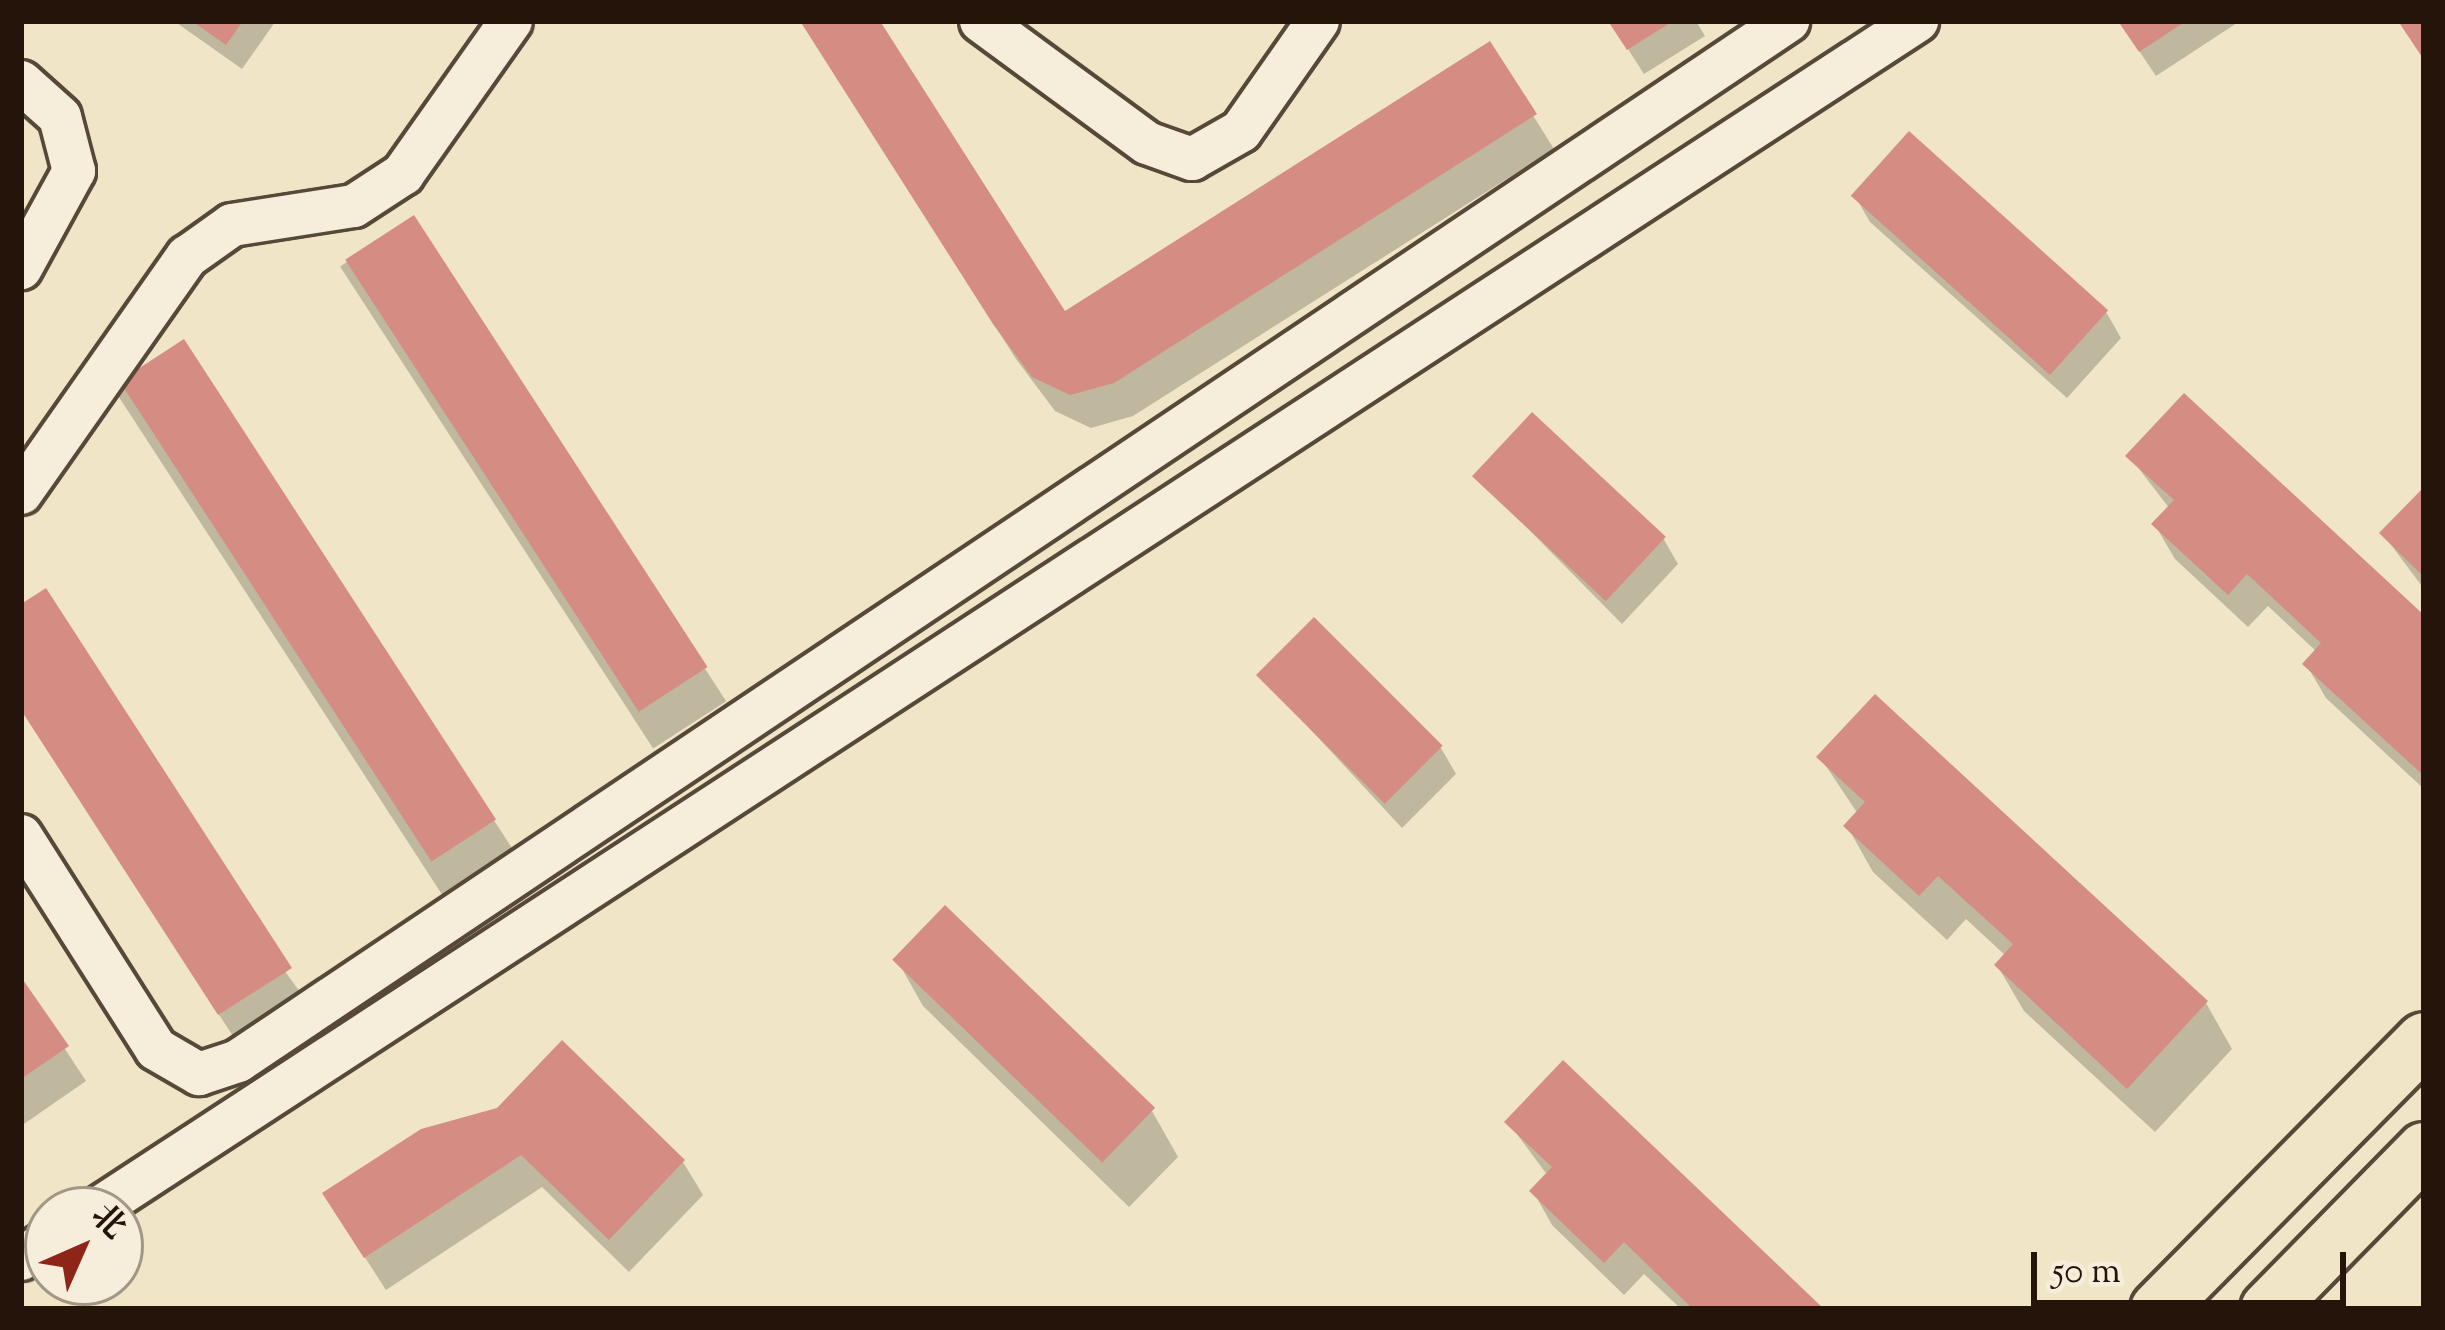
<!DOCTYPE html>
<html>
<head>
<meta charset="utf-8">
<style>
	body { margin:0 }
	#map { position:relative; width:2445px; height:1330px; overflow:hidden; background:#f1e5c7; font-family:"Sorts Mill Goudy","Noto Serif SC",serif }
	div>[style] { position:absolute }
	.shadow>* { inset:0; background:#0003; transform-origin:0 0 }
	.building>* { inset:0; background:#d58c82; transform-origin:0 0 }
	.roads { filter:drop-shadow(3px 0 #574839) drop-shadow(-3px 0 #574839) drop-shadow(0 3px #574839) drop-shadow(0 -3px #574839) }
	.minor>* { height:42px; margin:-21px; padding:0 21px; transform-origin:21px; border-radius:21px; background:#f6eedb }
	.major>* { height:54px; margin:-27px; padding:0 27px; transform-origin:27px; border-radius:27px; background:#f1e5c7 }
	span { translate:-50% -50%; white-space:nowrap; text-align:center; line-height:1.15; -webkit-text-stroke:9px #f6eedb; paint-order:stroke }
	.frame { position:absolute; inset:0; border:24px solid #24140a; pointer-events:none }
	.north { position:absolute; left:24px; top:1186px; width:120px; height:120px; box-sizing:border-box; background:#f6eedb; border:3px solid #a29787; border-radius:50%; rotate:45deg; font-size:33px; font-weight:700; line-height:48px; text-align:center; color:#24140a }
	.north::after { content:''; display:block; margin:auto; width:42px; height:54px; background:#8f2418; clip-path:polygon(50% 0,100% 100%,50% 72%,0 100%) }
	.scale { position:absolute; left:2031px; top:1252px; width:315px; height:54px; box-sizing:border-box; border:6px solid #24140a; border-top:0; padding-left:15px; font-size:36px; line-height:42px; white-space:nowrap; color:#24140a; -webkit-text-stroke:9px #f6eedb; paint-order:stroke }
</style>
</head>
<body>
<div id="map">
	<div class="shadow">
		<i style="clip-path:polygon(174px 21px,274px 21px,275px 22px,242px 69px)"></i>
		<i style="clip-path:polygon(801px 21px,876px 21px,1064px 315px,1489px 45px,1554px 149px,1133px 416px,1091px 428px,1055px 411px,1016px 359px)"></i>
		<i style="clip-path:polygon(1610px 21px,1696px 21px,1705px 36px,1644px 74px)"></i>
		<i style="clip-path:polygon(2119px 21px,2240px 21px,2156px 76px)"></i>
		<i style="clip-path:polygon(1855px 196px,2106px 312px,2121px 338px,2067px 398px,1870px 222px)"></i>
		<i style="left:413px;top:219px;width:575px;height:87px;rotate:57deg"></i>
		<i style="left:184px;top:343px;width:609px;height:84px;rotate:57deg"></i>
		<i style="clip-path:polygon(2129px 456px,2424px 619px,2424px 789px,2326px 698px,2306px 664px,2317px 652px,2268px 606px,2248px 627px,2175px 559px,2155px 525px,2170px 509px)"></i>
		<i style="clip-path:polygon(1476px 476px,1663px 538px,1678px 564px,1622px 624px)"></i>
		<i style="clip-path:polygon(2424px 492px,2424px 589px,2383px 534px)"></i>
		<i style="clip-path:polygon(21px 608px,308px 1003px,240px 1047px,21px 709px)"></i>
		<i style="clip-path:polygon(1260px 675px,1441px 748px,1456px 774px,1402px 828px)"></i>
		<i style="clip-path:polygon(1820px 757px,2206px 1003px,2232px 1049px,2155px 1132px,2024px 1011px,1997px 965px,2006px 956px,1966px 919px,1947px 940px,1873px 872px,1847px 826px,1858px 814px)"></i>
		<i style="clip-path:polygon(897px 960px,1152px 1111px,1178px 1157px,1129px 1207px,923px 1006px)"></i>
		<i style="clip-path:polygon(21px 982px,86px 1081px,21px 1126px)"></i>
		<i style="clip-path:polygon(1508px 1122px,1820px 1309px,1681px 1309px,1644px 1274px,1624px 1295px,1552px 1225px,1533px 1191px,1548px 1176px)"></i>
		<i style="clip-path:polygon(422px 1132px,683px 1162px,703px 1195px,629px 1272px,542px 1187px,386px 1290px,346px 1228px)"></i>
	</div>
	<div class="building">
		<i style="clip-path:polygon(192px 21px,243px 21px,226px 45px)"></i>
		<i style="clip-path:polygon(800px 21px,880px 21px,1065px 311px,1490px 41px,1537px 114px,1114px 383px,1070px 395px,1032px 377px,993px 324px)"></i>
		<i style="clip-path:polygon(1608px 21px,1673px 21px,1627px 50px)"></i>
		<i style="clip-path:polygon(2118px 21px,2186px 21px,2139px 52px)"></i>
		<i style="clip-path:polygon(2398px 21px,2424px 21px,2424px 60px)"></i>
		<i style="left:1909px;top:131px;width:268px;height:87px;rotate:42deg"></i>
		<i style="left:414px;top:215px;width:539px;height:82px;rotate:57deg"></i>
		<i style="left:184px;top:339px;width:573px;height:77px;rotate:57deg"></i>
		<i style="clip-path:polygon(2184px 393px,2424px 615px,2424px 776px,2302px 664px,2321px 643px,2247px 574px,2228px 595px,2151px 524px,2174px 500px,2125px 456px)"></i>
		<i style="left:1532px;top:412px;width:183px;height:88px;rotate:43deg"></i>
		<i style="clip-path:polygon(2424px 487px,2424px 577px,2379px 533px)"></i>
		<i style="clip-path:polygon(46px 588px,292px 968px,218px 1015px,21px 710px,21px 604px)"></i>
		<i style="left:1314px;top:617px;width:182px;height:82px;rotate:45deg"></i>
		<i style="clip-path:polygon(1875px 694px,2208px 1001px,2127px 1089px,1994px 965px,2013px 944px,1938px 876px,1919px 896px,1843px 826px,1865px 802px,1816px 757px)"></i>
		<i style="left:945px;top:905px;width:292px;height:76px;rotate:44deg"></i>
		<i style="clip-path:polygon(21px 977px,69px 1046px,21px 1079px)"></i>
		<i style="clip-path:polygon(562px 1040px,685px 1160px,609px 1240px,521px 1155px,364px 1258px,322px 1193px,421px 1129px,497px 1108px)"></i>
		<i style="clip-path:polygon(1563px 1060px,1824px 1309px,1693px 1309px,1624px 1242px,1604px 1263px,1529px 1191px,1552px 1167px,1504px 1122px)"></i>
	</div>
	<div class="roads">
		<div class="minor">
			<i style="left:981px;top:21px;width:206px;rotate:36.3deg"></i>
			<i style="left:1147px;top:143px;width:48px;rotate:19.6deg"></i>
			<i style="left:1192px;top:159px;width:56px;rotate:-29.7deg"></i>
			<i style="left:1241px;top:131px;width:134px;rotate:-55deg"></i>
			<i style="left:21px;top:82px;width:52px;rotate:41.9deg"></i>
			<i style="left:60px;top:117px;width:56px;rotate:75.5deg"></i>
			<i style="left:74px;top:171px;width:111px;rotate:118.7deg"></i>
			<i style="left:21px;top:493px;width:289px;rotate:-54.9deg"></i>
			<i style="left:187px;top:257px;width:55px;rotate:-35.4deg"></i>
			<i style="left:232px;top:225px;width:123px;rotate:-8.9deg"></i>
			<i style="left:354px;top:206px;width:59px;rotate:-33.1deg"></i>
			<i style="left:403px;top:174px;width:187px;rotate:-54.8deg"></i>
			<i style="left:21px;top:836px;width:252px;rotate:57.6deg"></i>
			<i style="left:156px;top:1049px;width:50px;rotate:30.2deg"></i>
			<i style="left:199px;top:1074px;width:41px;rotate:-18.4deg"></i>
			<i style="left:238px;top:1061px;width:1867px;rotate:-33.86deg"></i>
			<i style="left:96px;top:1210px;width:2175px;rotate:-33.14deg"></i>
			<i style="left:21px;top:1259px;width:32px;rotate:-34deg"></i>
		</div>
		<div class="major">
			<i style="left:2158px;top:1309px;width:378px;rotate:-45.3deg"></i>
			<i style="left:2268px;top:1309px;width:223px;rotate:-45.5deg"></i>
		</div>
	</div>
	<div class="frame"></div>
	<div class="north">北</div>
	<div class="scale">50 m</div>
</div>
</body>
</html>
